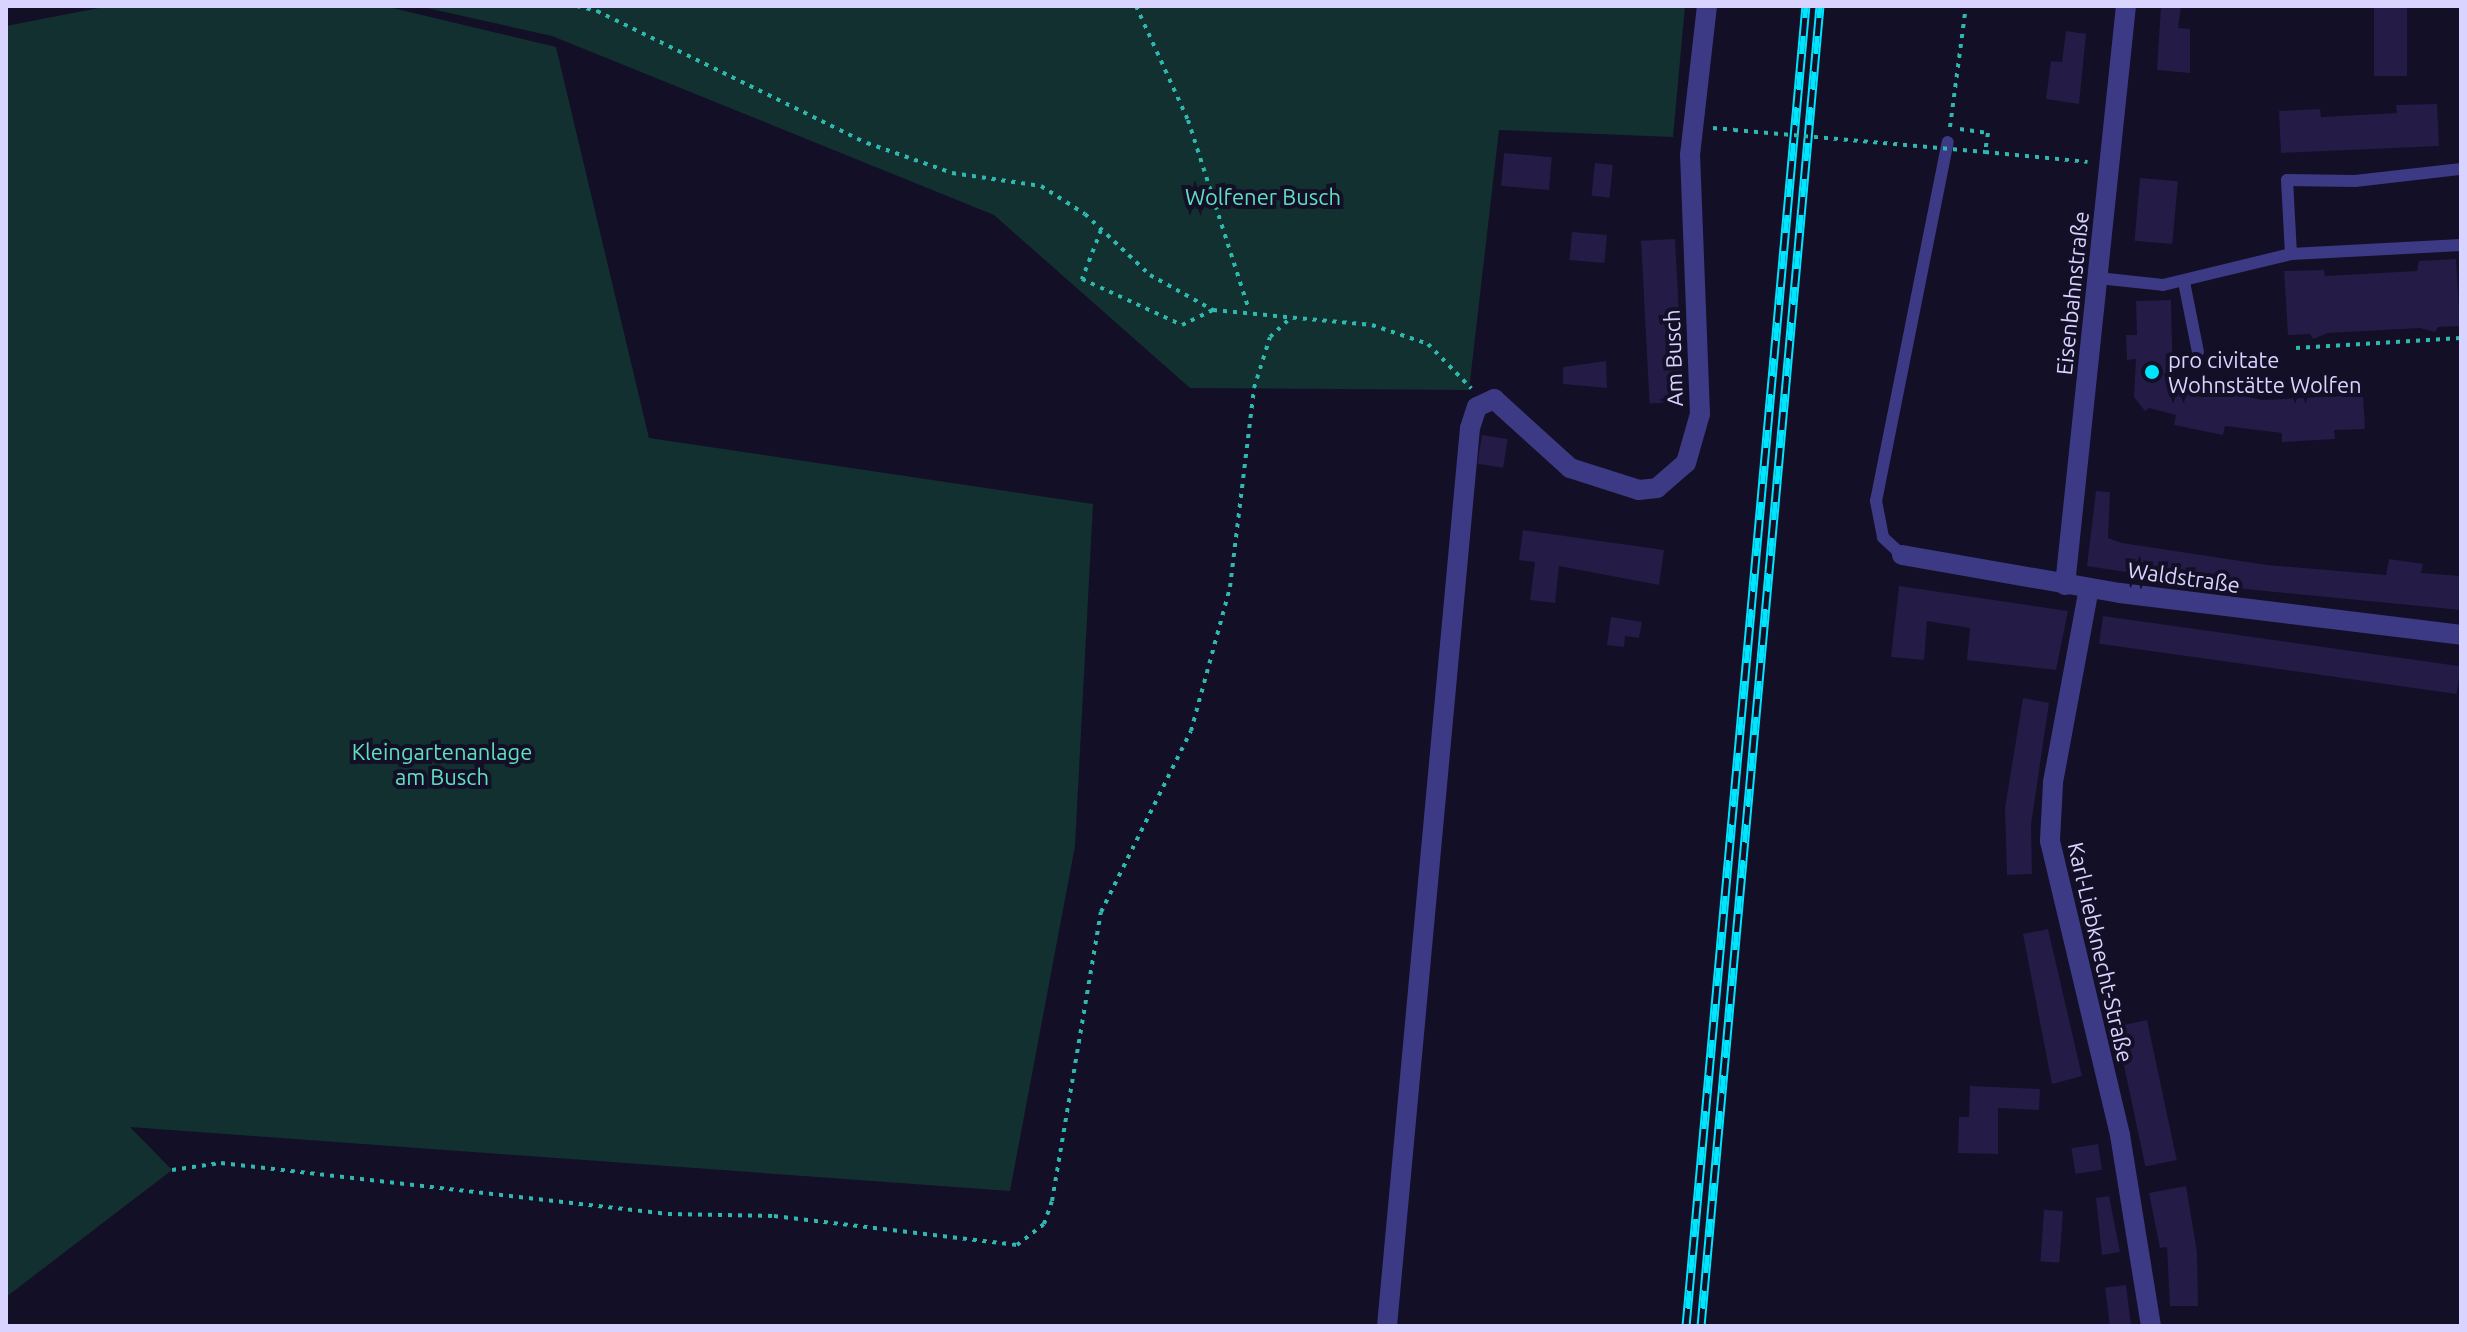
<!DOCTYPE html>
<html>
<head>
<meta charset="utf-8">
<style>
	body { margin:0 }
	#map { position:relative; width:2467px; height:1332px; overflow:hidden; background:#130f26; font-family:Ubuntu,sans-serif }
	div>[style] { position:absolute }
	.green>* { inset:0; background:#12302f }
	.building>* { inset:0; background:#241b47; transform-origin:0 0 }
	.path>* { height:4px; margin-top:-2px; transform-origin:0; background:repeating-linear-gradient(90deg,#2fb8b0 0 4px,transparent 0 10px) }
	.lane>* { height:12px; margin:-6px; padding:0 6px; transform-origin:6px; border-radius:6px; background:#3d3a85 }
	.street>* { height:20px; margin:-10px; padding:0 10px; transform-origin:10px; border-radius:10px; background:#3d3a85 }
	.rail>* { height:9px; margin-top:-4.5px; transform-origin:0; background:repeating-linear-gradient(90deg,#130f26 0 18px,#00e5ff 0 36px); box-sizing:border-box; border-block:2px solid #00e5ff }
	.path-bridge>* { height:4px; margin-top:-2px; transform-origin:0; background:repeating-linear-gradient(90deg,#2fb8b0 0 4px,transparent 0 10px) }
	.dots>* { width:22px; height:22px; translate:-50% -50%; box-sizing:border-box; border:4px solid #130f26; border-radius:50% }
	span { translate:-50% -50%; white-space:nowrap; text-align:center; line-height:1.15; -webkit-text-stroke:8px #130f26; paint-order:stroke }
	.park-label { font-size:22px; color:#5fe0c0 }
	.street-label { font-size:22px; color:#d9d4ff }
	.poi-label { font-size:22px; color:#d9d4ff }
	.left { translate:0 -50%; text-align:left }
	.frame { position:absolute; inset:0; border:8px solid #d9d4ff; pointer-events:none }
</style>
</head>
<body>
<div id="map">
	<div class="green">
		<i style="clip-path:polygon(109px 6px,384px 6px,556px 47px,649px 438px,1093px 504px,1075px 846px,1010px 1191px,130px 1127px,172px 1170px,6px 1297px,6px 26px)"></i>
		<i style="clip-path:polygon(418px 6px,1685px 6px,1673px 137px,1499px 130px,1469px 390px,1190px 388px,994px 215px,552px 36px)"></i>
	</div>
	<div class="building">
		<i style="clip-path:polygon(2161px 6px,2181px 6px,2178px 28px,2190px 29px,2190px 73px,2157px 70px)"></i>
		<i style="left:2374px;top:6px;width:33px;height:70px"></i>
		<i style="clip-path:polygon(2066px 31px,2086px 34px,2079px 104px,2046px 99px,2051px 61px,2062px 62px)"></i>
		<i style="clip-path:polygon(2437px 104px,2439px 146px,2281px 153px,2279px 111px,2320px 109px,2321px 117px,2397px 113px,2396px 105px)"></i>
		<i style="left:1504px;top:153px;width:48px;height:33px;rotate:5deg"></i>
		<i style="left:1595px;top:163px;width:18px;height:33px;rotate:6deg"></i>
		<i style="left:2140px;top:178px;width:38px;height:63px;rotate:5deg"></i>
		<i style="left:1572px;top:232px;width:35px;height:28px;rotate:5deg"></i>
		<i style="left:1675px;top:239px;width:163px;height:34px;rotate:87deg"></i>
		<i style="clip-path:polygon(2456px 259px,2460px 326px,2438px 327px,2435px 332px,2420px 328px,2328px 333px,2313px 339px,2310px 334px,2288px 335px,2284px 271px,2324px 270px,2325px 276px,2417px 271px,2419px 261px)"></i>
		<i style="clip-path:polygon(2171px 300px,2173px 381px,2262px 400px,2363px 395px,2365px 429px,2334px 430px,2335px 439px,2282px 442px,2282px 433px,2225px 426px,2223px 435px,2174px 425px,2176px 415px,2149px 408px,2145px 411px,2134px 397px,2136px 359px,2127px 360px,2126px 335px,2137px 335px,2136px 301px)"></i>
		<i style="clip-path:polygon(1606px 361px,1607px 388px,1563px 384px,1563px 367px)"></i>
		<i style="left:1482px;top:435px;width:26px;height:29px;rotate:9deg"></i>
		<i style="clip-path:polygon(2096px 491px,2110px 492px,2108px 538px,2122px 543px,2267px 565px,2386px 575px,2389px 559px,2423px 564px,2421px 573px,2461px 576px,2461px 610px,2214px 586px,2087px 566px)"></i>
		<i style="clip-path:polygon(1523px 530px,1664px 550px,1659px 585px,1559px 566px,1555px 603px,1530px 600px,1535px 562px,1519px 560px)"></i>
		<i style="clip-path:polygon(1899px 586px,2068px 611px,2056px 670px,1967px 660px,1970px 628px,1927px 621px,1924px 660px,1891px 657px)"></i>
		<i style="left:2103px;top:616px;width:361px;height:28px;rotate:8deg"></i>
		<i style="clip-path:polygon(1611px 617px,1642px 622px,1639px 638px,1625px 636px,1624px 647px,1607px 645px)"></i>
		<i style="clip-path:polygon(2023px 698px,2049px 703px,2031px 825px,2032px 874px,2007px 875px,2005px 808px)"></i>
		<i style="clip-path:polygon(2048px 929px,2082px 1076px,2052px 1084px,2023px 934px)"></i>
		<i style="left:2147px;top:1020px;width:143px;height:32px;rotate:78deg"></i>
		<i style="clip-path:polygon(1970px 1086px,2040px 1089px,2039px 1110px,1998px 1108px,1998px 1154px,1958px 1153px,1959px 1117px,1969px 1117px)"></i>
		<i style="left:2098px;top:1144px;width:26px;height:27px;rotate:81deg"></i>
		<i style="clip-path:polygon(2186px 1186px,2197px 1252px,2198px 1306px,2170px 1306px,2167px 1247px,2160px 1248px,2149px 1193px)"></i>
		<i style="clip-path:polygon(2109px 1196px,2120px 1252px,2102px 1255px,2096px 1198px)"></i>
		<i style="left:2063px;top:1211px;width:52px;height:19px;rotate:94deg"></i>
		<i style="left:2126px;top:1285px;width:41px;height:21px;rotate:83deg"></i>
	</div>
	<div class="path">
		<i style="left:577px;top:6px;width:21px;rotate:14deg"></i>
		<i style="left:597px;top:11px;width:301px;rotate:26.1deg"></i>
		<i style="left:867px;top:143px;width:90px;rotate:19.4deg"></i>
		<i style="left:952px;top:173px;width:90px;rotate:8.3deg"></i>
		<i style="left:1041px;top:186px;width:52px;rotate:32.5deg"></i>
		<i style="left:1085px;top:214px;width:89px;rotate:43.2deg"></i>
		<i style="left:1150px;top:275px;width:72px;rotate:29.1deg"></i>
		<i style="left:1213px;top:310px;width:160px;rotate:5.4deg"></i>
		<i style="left:1372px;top:325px;width:59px;rotate:18.7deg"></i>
		<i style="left:1428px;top:344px;width:62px;rotate:45.7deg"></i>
		<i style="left:1136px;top:6px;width:125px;rotate:65.5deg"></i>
		<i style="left:1188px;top:120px;width:200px;rotate:72.2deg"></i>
		<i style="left:1950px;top:127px;width:122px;rotate:-82.5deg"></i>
		<i style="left:1713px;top:128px;width:21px;rotate:5deg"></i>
		<i style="left:1960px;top:129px;width:28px;rotate:8deg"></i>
		<i style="left:1988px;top:133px;width:19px;rotate:99deg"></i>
		<i style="left:1985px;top:152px;width:103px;rotate:5.5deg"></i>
		<i style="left:1101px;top:230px;width:53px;rotate:111.2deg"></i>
		<i style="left:1082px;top:279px;width:110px;rotate:24.7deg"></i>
		<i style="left:1182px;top:325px;width:34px;rotate:-26deg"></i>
		<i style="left:2296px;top:348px;width:165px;rotate:-3.5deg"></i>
		<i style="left:172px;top:1170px;width:49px;rotate:-8.1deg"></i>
		<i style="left:221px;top:1163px;width:450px;rotate:6.5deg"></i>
		<i style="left:668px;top:1214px;width:106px;rotate:1.1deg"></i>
		<i style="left:774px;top:1216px;width:245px;rotate:6.8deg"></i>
		<i style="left:1017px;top:1245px;width:34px;rotate:-38deg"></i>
		<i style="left:1044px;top:1224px;width:24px;rotate:-71deg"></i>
		<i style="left:1052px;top:1201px;width:293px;rotate:-80.4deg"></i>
		<i style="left:1101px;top:912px;width:202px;rotate:-63.6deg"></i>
		<i style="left:1191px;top:731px;width:149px;rotate:-74.8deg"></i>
		<i style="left:1230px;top:587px;width:200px;rotate:-83.1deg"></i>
		<i style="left:1254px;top:388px;width:53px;rotate:-72.6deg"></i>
		<i style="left:1270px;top:337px;width:25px;rotate:-43deg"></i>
	</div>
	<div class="lane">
		<i style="left:2291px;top:254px;width:74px;rotate:-93.1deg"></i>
		<i style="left:2287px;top:180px;width:68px;rotate:0.8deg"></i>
		<i style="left:2355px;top:181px;width:107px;rotate:-6.5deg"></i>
		<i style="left:2098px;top:278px;width:65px;rotate:6.1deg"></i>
		<i style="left:2163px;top:285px;width:132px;rotate:-13.6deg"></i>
		<i style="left:2291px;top:254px;width:170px;rotate:-3deg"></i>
		<i style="left:2184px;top:282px;width:71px;rotate:78.7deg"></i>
		<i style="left:1902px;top:555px;width:26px;rotate:-137deg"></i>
		<i style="left:1883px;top:537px;width:37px;rotate:-101deg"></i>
		<i style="left:1876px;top:501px;width:366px;rotate:-78.7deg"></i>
	</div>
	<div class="street">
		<i style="left:1902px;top:555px;width:221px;rotate:9.9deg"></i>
		<i style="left:2120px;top:593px;width:344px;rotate:7deg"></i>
		<i style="left:2065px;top:585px;width:582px;rotate:-83.99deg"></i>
		<i style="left:2089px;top:588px;width:198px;rotate:100.5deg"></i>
		<i style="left:2053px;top:783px;width:58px;rotate:93deg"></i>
		<i style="left:2050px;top:841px;width:302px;rotate:76.6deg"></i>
		<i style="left:2120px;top:1135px;width:193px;rotate:80.8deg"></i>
		<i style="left:1387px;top:1326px;width:902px;rotate:-84.72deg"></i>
		<i style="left:1470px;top:428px;width:22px;rotate:-72deg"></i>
		<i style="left:1477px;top:407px;width:19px;rotate:-25deg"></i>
		<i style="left:1494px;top:399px;width:103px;rotate:42.2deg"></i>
		<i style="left:1570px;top:468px;width:72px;rotate:17.7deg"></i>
		<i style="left:1639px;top:490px;width:18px;rotate:-6deg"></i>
		<i style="left:1657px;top:488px;width:38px;rotate:-41deg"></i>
		<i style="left:1686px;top:463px;width:51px;rotate:-74.1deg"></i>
		<i style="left:1700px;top:414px;width:259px;rotate:-92.2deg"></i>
		<i style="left:1690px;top:155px;width:150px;rotate:-83.5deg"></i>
	</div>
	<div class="rail">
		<i style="left:1686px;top:1326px;width:1325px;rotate:-84.81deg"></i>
		<i style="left:1701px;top:1326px;width:1325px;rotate:-84.85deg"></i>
	</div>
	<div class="path-bridge">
		<i style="left:1734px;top:130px;width:252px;rotate:5deg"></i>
	</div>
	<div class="dots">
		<i style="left:2152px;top:372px;background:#00e5ff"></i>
	</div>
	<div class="park-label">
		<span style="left:1263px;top:197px">Wolfener Busch</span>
		<span style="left:442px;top:764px">Kleingartenanlage<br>am Busch</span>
	</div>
	<div class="street-label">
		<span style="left:2072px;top:293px;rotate:-84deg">Eisenbahnstraße</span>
		<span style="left:1673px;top:358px;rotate:-92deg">Am Busch</span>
		<span style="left:2184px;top:577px;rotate:8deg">Waldstraße</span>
		<span style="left:2101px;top:952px;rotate:77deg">Karl-Liebknecht-Straße</span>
	</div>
	<div class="poi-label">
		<span class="left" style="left:2168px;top:372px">pro civitate<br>Wohnstätte Wolfen</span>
	</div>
	<div class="frame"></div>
</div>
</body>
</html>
